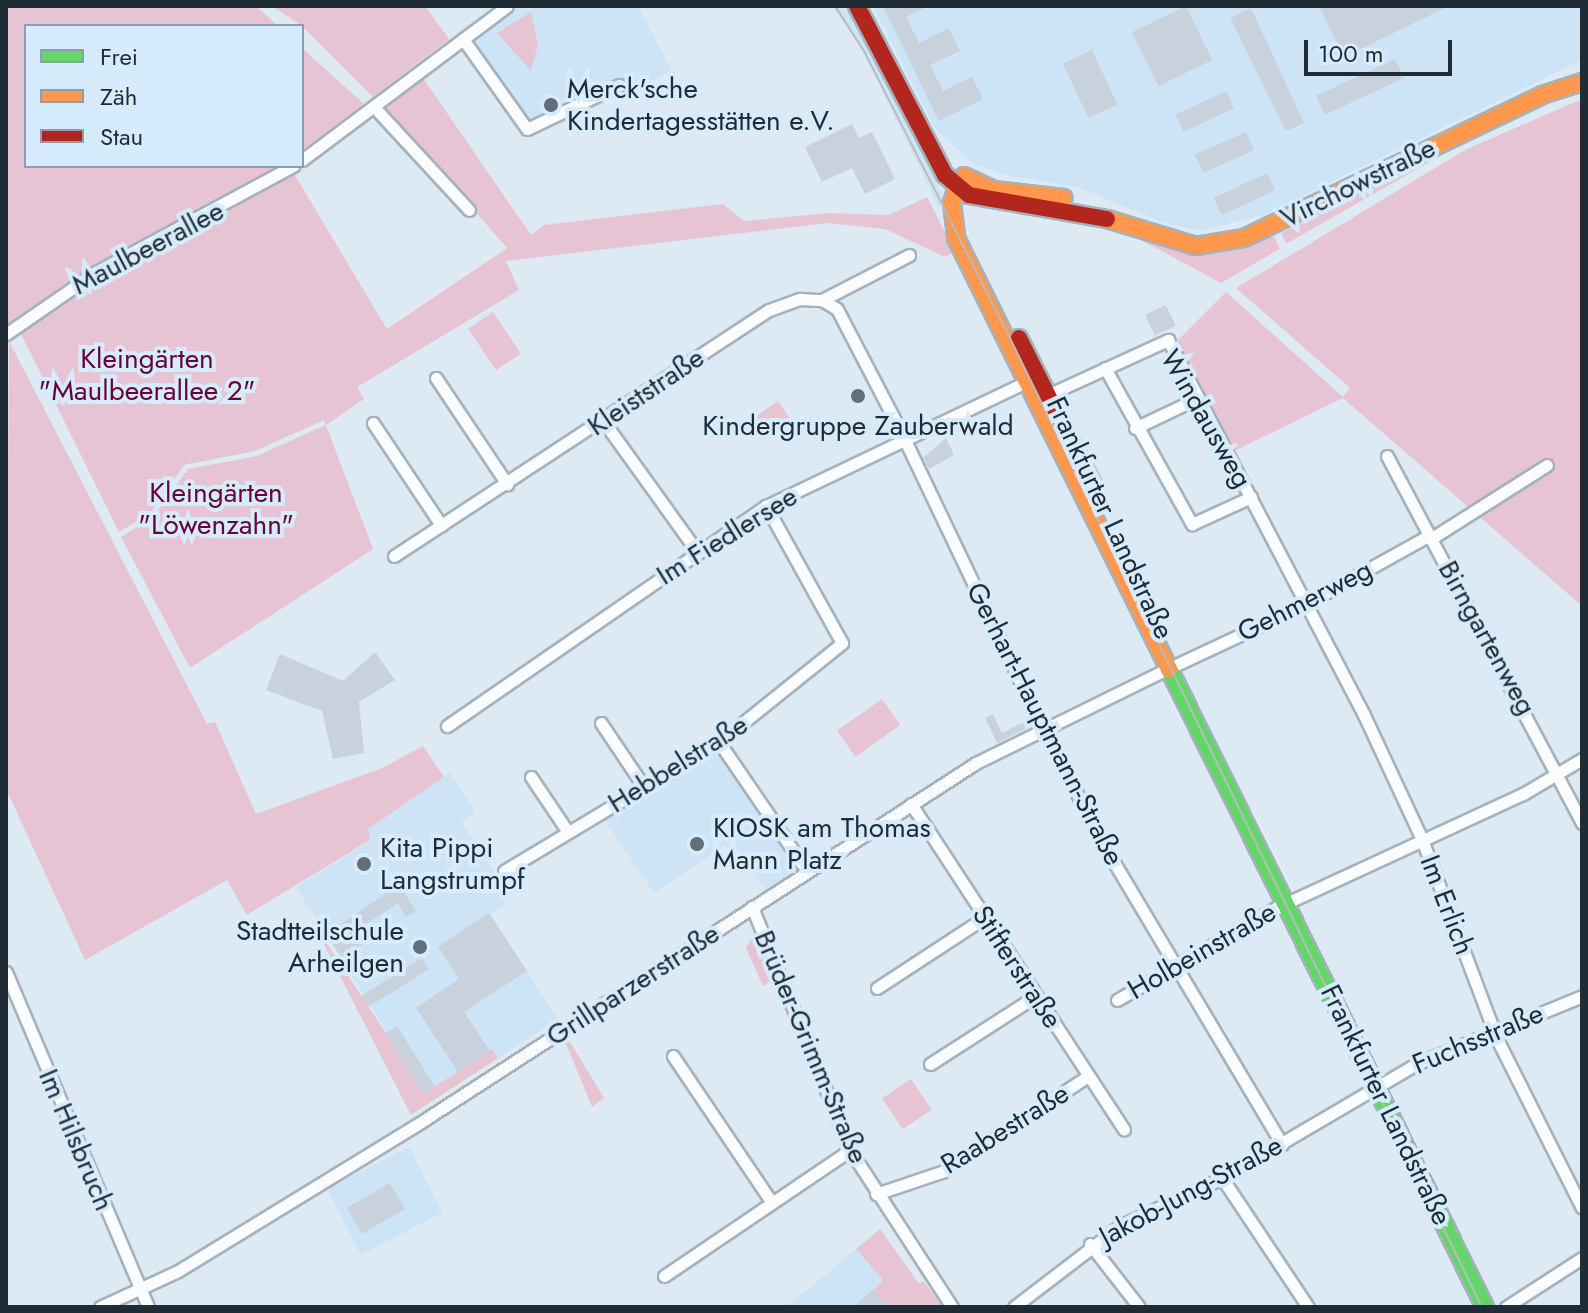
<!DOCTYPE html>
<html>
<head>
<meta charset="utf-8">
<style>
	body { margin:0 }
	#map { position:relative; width:1588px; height:1313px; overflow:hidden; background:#deeaf3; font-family:Jost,sans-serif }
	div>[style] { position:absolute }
	.built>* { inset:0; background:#cde4f6; transform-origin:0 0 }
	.green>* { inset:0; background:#e7c4d3; transform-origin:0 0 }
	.building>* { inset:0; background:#c8d1dc; transform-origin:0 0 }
	.roads { filter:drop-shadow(2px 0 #a6b2bb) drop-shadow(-2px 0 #a6b2bb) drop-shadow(0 2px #a6b2bb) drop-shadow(0 -2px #a6b2bb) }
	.street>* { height:11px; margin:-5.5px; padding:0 5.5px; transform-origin:5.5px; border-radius:5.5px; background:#fafcfd }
	.fast>* { height:16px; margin:-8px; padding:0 8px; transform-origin:8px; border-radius:8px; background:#63d668 }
	.slow>* { height:16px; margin:-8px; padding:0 8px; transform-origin:8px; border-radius:8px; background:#ff974d }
	.jam>* { height:16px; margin:-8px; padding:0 8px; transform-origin:8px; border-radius:8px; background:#b3261e }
	.tram>* { height:2px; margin:-1px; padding:0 1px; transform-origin:1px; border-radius:1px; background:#b8bbbe }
	.dots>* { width:22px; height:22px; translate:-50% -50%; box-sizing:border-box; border:4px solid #d6ebfb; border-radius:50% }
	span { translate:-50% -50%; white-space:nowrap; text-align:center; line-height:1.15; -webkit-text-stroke:8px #d6ebfb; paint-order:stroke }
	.poi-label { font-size:28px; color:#1f2c36 }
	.left { translate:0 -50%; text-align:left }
	.right { translate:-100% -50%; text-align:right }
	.street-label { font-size:28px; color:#1f2c36 }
	.park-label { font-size:28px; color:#690234 }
	.frame { position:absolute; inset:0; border:8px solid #1f2c36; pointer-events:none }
	.legend { position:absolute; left:24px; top:24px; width:280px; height:144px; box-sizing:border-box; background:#d6ebfb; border:2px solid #8d9fac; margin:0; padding:10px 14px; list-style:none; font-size:24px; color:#1f2c36 }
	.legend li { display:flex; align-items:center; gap:16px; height:40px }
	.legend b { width:40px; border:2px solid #8d9fac }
	.scale { position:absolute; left:1304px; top:40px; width:148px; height:36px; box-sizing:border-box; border:4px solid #1f2c36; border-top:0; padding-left:10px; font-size:24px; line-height:28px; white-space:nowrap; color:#1f2c36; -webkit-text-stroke:6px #d6ebfb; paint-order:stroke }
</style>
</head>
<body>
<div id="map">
	<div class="built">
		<i style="clip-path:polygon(519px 6px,638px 6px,672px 71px,527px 139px,463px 49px)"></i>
		<i style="clip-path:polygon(832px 6px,844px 6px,866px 38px,946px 202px,938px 207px,863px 52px)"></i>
		<i style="clip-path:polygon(873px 6px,1582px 6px,1582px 60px,1265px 214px,1202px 231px,1164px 223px,1077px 187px,1004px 175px,972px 163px,935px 128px)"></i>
		<i style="clip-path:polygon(719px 742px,807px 871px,769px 896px,737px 848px,730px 852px,725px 845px,654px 893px,600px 813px)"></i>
		<i style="clip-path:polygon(450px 773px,476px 812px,461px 821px,495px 873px,489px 878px,506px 903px,490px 914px,558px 1019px,498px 1058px,492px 1049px,425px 1093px,296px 887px,370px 841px,367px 829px)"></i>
		<i style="left:409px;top:1147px;width:74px;height:92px;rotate:63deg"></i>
		<i style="clip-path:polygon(856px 1249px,883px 1280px,853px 1307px,786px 1307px)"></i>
	</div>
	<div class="green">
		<i style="clip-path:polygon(6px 6px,256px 6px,278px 26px,26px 26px,26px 166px,279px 166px,92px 266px,6px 325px)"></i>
		<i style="clip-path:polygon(272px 6px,425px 6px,449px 39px,373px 97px,302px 26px)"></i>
		<i style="clip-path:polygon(531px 12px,538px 45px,531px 71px,497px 33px)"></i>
		<i style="clip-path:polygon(302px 48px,364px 104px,302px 150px)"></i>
		<i style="clip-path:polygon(423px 78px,531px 235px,544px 225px,723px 204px,744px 221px,830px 213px,889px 215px,927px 197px,955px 252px,945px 257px,885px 229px,827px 223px,506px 261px,519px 290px,357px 387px,364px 399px,326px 425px,373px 549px,190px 668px,121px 537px,153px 517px,188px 469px,257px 456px,325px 425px,324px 420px,255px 451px,184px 465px,150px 514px,119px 532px,20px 332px,99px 276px,293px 172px,387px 329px,507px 248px,384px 107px)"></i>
		<i style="clip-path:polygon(1582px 99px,1582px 606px,1343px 398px,1232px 452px,1175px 343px,1226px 292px,1343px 397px,1350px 388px,1236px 288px,1467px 149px)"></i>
		<i style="clip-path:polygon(1440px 156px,1286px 244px,1281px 233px)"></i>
		<i style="clip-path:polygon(1113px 225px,1186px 251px,1224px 251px,1274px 236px,1280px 249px,1221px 283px)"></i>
		<i style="left:493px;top:312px;width:50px;height:30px;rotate:56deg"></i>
		<i style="clip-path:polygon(9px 341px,207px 724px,215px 722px,256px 814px,382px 768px,423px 746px,444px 777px,368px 829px,370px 840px,247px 915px,227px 880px,85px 960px,6px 789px)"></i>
		<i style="left:778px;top:401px;width:22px;height:35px;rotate:56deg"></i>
		<i style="left:882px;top:699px;width:32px;height:55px;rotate:55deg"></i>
		<i style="clip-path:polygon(311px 919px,425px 1093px,492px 1049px,498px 1058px,411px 1115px)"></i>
		<i style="clip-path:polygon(755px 932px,775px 978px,763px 986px,746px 948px)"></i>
		<i style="clip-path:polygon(567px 1037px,604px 1098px,592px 1107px,564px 1039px)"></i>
		<i style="left:911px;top:1079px;width:37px;height:35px;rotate:56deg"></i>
		<i style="clip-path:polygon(880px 1229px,919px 1284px,923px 1281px,943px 1307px,885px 1307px,874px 1289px,883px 1280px,856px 1249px)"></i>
	</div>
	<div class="building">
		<i style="clip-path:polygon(883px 6px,928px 6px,906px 17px,919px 43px,949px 28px,960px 51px,930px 65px,943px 91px,972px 77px,983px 99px,939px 121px)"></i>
		<i style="left:1186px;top:6px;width:60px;height:60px;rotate:64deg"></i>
		<i style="clip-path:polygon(1319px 6px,1449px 6px,1344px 57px)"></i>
		<i style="clip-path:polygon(1251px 8px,1304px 123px,1286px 131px,1230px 18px)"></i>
		<i style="left:1092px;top:50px;width:60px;height:32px;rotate:65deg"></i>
		<i style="left:1395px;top:59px;width:21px;height:87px;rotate:65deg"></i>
		<i style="left:1226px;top:91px;width:19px;height:56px;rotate:65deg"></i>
		<i style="clip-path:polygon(852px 124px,859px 138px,872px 132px,895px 179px,865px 194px,852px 168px,822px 182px,805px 147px)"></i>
		<i style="left:1246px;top:132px;width:20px;height:56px;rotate:66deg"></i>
		<i style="left:1267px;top:173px;width:19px;height:59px;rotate:65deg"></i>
		<i style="left:1166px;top:305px;width:23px;height:23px;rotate:65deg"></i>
		<i style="clip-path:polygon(946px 438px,954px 455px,929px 469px,923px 458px)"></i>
		<i style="clip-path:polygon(375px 652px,395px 680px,359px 702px,364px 753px,333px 759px,322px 711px,266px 690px,280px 654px,343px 681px)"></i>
		<i style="clip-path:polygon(993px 714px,1002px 733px,1024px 722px,1027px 728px,997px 743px,985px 718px)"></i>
		<i style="clip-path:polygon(399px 885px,416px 911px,406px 917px,398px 903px,354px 932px,362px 945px,342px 958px,326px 934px)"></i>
		<i style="clip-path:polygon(489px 913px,527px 971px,464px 1012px,490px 1051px,458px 1072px,416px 1008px,459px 979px,438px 947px)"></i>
		<i style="left:422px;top:958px;width:13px;height:72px;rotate:58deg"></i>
		<i style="left:397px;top:1026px;width:71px;height:14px;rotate:58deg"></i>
		<i style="left:390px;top:1183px;width:30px;height:50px;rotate:60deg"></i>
		<i style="clip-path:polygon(873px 1289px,890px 1307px,853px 1307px)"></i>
	</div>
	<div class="roads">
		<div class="street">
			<i style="left:463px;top:39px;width:110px;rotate:54.6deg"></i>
			<i style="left:527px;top:129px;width:102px;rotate:-25.6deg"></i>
			<i style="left:374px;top:107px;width:140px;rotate:47.3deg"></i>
			<i style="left:302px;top:160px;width:256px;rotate:-36.9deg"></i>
			<i style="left:822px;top:300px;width:17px;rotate:31deg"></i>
			<i style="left:837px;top:309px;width:143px;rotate:62.5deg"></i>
			<i style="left:903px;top:436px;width:326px;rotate:64.5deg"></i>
			<i style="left:1043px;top:730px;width:140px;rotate:62deg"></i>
			<i style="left:1109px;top:854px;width:338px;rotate:59.2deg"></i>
			<i style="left:6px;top:334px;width:109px;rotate:-34.6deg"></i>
			<i style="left:96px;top:272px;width:224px;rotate:-28.3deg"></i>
			<i style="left:1105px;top:368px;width:179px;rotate:60.9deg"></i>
			<i style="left:1192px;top:524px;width:65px;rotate:-24.6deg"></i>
			<i style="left:436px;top:378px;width:128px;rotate:56.2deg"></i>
			<i style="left:1052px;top:393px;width:128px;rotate:-24.6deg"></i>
			<i style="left:1168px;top:340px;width:423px;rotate:62.4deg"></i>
			<i style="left:1364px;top:715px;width:135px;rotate:65deg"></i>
			<i style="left:1421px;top:837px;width:214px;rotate:69.4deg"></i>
			<i style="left:1496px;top:1037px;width:191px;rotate:63.3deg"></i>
			<i style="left:604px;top:422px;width:161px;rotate:54.3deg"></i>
			<i style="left:373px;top:423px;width:123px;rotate:56.3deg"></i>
			<i style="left:1135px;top:428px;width:70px;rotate:-25.5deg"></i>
			<i style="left:1387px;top:456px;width:416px;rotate:62deg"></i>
			<i style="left:1432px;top:538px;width:136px;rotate:-32.4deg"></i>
			<i style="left:394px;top:556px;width:448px;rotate:-33.3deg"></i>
			<i style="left:769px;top:310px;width:33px;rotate:-20deg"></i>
			<i style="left:800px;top:299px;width:22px;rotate:3deg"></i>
			<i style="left:822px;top:300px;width:98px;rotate:-27.3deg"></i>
			<i style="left:1178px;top:664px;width:139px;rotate:-25.1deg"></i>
			<i style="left:1304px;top:605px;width:144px;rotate:-29.1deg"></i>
			<i style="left:601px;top:723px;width:77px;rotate:56.1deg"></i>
			<i style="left:447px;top:726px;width:388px;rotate:-34.6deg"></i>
			<i style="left:766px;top:506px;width:290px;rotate:-25.5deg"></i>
			<i style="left:719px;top:742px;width:156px;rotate:55.7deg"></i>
			<i style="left:531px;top:777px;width:66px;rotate:56.1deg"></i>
			<i style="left:911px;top:804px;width:389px;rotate:56.8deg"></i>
			<i style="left:504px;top:871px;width:251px;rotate:-31deg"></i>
			<i style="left:719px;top:742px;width:158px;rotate:-38.8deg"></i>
			<i style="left:842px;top:643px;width:157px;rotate:-119deg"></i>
			<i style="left:752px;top:907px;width:262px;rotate:68deg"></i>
			<i style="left:850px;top:1150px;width:187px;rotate:57deg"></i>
			<i style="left:6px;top:972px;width:364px;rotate:67deg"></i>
			<i style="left:877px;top:988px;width:128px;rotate:-33.2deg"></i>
			<i style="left:1117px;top:1000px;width:184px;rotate:-30.1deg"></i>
			<i style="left:1276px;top:908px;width:272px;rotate:-24.8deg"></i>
			<i style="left:1523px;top:794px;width:69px;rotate:-30.7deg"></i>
			<i style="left:673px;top:1056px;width:177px;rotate:56deg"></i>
			<i style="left:930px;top:1064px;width:126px;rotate:-32.7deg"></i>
			<i style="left:1222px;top:1178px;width:155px;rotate:56.3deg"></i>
			<i style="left:876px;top:1194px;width:72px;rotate:-18.7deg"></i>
			<i style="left:944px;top:1171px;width:173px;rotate:-33.4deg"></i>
			<i style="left:1090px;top:1244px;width:80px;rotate:52.1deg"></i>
			<i style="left:664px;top:1276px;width:225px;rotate:-34.1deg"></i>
			<i style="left:100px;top:1307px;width:86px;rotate:-24.8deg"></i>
			<i style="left:178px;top:1271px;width:285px;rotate:-31.5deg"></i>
			<i style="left:421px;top:1122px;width:661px;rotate:-32.9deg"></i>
			<i style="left:976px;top:763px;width:215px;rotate:-26.2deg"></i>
			<i style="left:1014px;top:1307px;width:133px;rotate:-37.4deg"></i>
			<i style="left:1120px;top:1226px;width:113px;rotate:-25.2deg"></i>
			<i style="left:1222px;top:1178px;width:227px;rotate:-30.4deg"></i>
			<i style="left:1418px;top:1063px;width:177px;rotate:-22.2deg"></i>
			<i style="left:1506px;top:1307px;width:90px;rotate:-32.8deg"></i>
		</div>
		<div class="fast">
			<i style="left:1169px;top:669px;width:712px;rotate:63.65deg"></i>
		</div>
		<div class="slow">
			<i style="left:964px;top:176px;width:33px;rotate:25deg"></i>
			<i style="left:994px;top:190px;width:70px;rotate:6.5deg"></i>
			<i style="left:970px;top:180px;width:14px;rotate:155deg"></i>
			<i style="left:957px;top:186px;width:18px;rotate:106deg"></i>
			<i style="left:952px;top:203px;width:35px;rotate:83deg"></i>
			<i style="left:956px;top:238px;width:481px;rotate:63.7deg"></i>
			<i style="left:1107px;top:219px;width:93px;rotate:16.9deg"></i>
			<i style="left:1196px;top:246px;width:49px;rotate:-9.5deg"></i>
			<i style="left:1244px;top:238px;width:331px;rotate:-25.6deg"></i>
			<i style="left:1542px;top:95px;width:42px;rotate:-18deg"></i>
		</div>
		<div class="jam">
			<i style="left:857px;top:6px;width:191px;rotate:62.5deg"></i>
			<i style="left:945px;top:175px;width:31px;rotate:40deg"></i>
			<i style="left:969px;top:195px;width:140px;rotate:9.9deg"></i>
			<i style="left:1019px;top:338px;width:171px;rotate:63.3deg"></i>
		</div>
	</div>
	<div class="tram">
		<i style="left:835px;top:6px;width:54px;rotate:57.2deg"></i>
		<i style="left:864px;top:51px;width:315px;rotate:63deg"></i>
		<i style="left:1007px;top:332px;width:1085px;rotate:64.03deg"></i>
	</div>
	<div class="dots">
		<i style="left:551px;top:105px;background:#626e78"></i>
		<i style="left:858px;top:396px;background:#626e78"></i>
		<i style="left:697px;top:844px;background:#626e78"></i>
		<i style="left:364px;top:864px;background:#626e78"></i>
		<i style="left:420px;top:947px;background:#626e78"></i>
	</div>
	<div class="poi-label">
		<span class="left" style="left:567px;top:105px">Merck'sche<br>Kindertagesstätten e.V.</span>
		<span style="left:858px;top:426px">Kindergruppe Zauberwald</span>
		<span class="left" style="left:713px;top:844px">KIOSK am Thomas<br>Mann Platz</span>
		<span class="left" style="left:380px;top:864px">Kita Pippi<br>Langstrumpf</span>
		<span class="right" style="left:404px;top:947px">Stadtteilschule<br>Arheilgen</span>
	</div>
	<div class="street-label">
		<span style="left:1358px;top:183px;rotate:-26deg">Virchowstraße</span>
		<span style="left:148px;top:248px;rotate:-28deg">Maulbeerallee</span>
		<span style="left:646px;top:392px;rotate:-34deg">Kleiststraße</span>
		<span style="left:1206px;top:419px;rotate:60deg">Windausweg</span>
		<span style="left:1110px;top:518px;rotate:65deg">Frankfurter Landstraße</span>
		<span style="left:727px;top:536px;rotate:-32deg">Im Fiedlersee</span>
		<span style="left:1305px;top:601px;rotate:-27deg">Gehmerweg</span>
		<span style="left:1487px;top:638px;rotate:61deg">Birngartenweg</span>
		<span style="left:1045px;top:724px;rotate:63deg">Gerhart-Hauptmann-Straße</span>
		<span style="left:678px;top:764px;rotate:-32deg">Hebbelstraße</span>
		<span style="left:1447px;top:905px;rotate:69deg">Im Erlich</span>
		<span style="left:1202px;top:951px;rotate:-30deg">Holbeinstraße</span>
		<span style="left:1017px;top:967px;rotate:57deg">Stifterstraße</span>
		<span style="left:633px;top:985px;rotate:-33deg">Grillparzerstraße</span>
		<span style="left:1478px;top:1039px;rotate:-23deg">Fuchsstraße</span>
		<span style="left:811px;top:1047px;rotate:67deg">Brüder-Grimm-Straße</span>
		<span style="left:1386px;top:1105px;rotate:64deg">Frankfurter Landstraße</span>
		<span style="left:1005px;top:1129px;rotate:-32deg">Raabestraße</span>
		<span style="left:76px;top:1140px;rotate:67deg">Im Hilsbruch</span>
		<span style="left:1191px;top:1191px;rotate:-28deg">Jakob-Jung-Straße</span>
	</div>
	<div class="park-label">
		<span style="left:147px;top:375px">Kleingärten<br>"Maulbeerallee 2"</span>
		<span style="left:216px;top:509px">Kleingärten<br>"Löwenzahn"</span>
	</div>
	<div class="frame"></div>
	<ul class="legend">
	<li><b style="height:10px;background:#63d668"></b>Frei</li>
	<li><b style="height:10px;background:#ff974d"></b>Zäh</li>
	<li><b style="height:10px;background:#b3261e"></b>Stau</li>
	</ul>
	<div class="scale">100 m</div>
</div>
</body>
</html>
